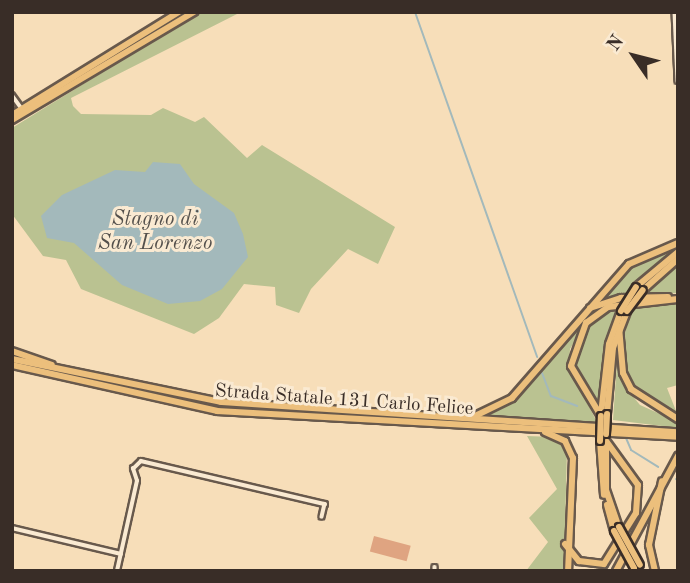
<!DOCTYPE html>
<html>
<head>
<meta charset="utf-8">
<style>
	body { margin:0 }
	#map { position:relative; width:690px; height:583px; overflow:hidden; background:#f7deb9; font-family:"Old Standard TT",serif }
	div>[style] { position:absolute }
	.green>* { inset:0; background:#bac291 }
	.water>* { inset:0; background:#a3b9bb }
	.stream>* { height:2px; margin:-1px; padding:0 1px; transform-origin:1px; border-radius:1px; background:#a3b9bb }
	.building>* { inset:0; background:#dfa481; transform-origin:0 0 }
	.roads { filter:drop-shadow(2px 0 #68594c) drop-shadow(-2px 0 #68594c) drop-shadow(0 2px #68594c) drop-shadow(0 -2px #68594c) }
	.minor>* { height:3.5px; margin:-1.75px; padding:0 1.75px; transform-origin:1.75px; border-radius:1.75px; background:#faead2 }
	.trunk>* { height:6px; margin:-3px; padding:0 3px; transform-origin:3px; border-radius:3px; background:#ecbf7c }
	.bridges { filter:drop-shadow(2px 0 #392d27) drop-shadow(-2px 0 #392d27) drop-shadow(0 2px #392d27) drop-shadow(0 -2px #392d27) }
	.trunk-bridge>* { height:6px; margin:-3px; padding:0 3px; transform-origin:3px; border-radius:3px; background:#ecbf7c }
	span { translate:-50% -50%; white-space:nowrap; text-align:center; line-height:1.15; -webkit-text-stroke:6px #faead2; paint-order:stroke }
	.street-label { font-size:19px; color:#392d27 }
	.water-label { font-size:21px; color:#54504c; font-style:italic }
	.frame { position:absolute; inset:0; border:14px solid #392d27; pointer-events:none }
	.north { position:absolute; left:599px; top:21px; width:70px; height:70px; -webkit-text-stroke:5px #faead2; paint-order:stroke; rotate:305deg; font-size:19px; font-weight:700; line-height:28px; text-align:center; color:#392d27 }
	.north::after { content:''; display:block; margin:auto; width:24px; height:32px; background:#392d27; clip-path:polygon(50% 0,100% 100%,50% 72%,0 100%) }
</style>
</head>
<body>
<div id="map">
	<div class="green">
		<i style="clip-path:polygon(200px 12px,241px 12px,71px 98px,73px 106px,81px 114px,151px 115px,163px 108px,195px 122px,204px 117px,247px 158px,262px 145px,395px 227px,378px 264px,348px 249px,311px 289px,299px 313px,276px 305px,275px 287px,244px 284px,219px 318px,194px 334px,81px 289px,66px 260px,43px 256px,12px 214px,12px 128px)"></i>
		<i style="clip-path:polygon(678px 246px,626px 296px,599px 300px,629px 268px)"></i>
		<i style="clip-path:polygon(678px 262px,678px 293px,643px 295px,661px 276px)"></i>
		<i style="clip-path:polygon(614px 301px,619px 302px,591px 314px,570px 349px,569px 368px,597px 422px,487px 417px,527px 384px,590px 311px)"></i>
		<i style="clip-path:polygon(678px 303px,678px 385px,667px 388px,678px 416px,653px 406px,630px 384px,621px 348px,629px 317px,616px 316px,608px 336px,600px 406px,575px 362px,590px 323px,611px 308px)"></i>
		<i style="clip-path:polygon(617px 362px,622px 383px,640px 405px,678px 422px,678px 428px,613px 420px)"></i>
		<i style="clip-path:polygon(527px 436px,553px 437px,567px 449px,564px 571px,526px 571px,548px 542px,529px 518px,557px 489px)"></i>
	</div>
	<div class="water">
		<i style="clip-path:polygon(153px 162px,180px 164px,194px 184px,234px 213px,243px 234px,248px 257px,222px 289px,200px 301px,168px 304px,122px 285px,74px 243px,47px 238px,41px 216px,62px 195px,115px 170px,145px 172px)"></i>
	</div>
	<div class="stream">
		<i style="left:415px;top:12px;width:366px;rotate:70.5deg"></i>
		<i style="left:542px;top:373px;width:25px;rotate:69deg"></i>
		<i style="left:551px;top:396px;width:28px;rotate:21deg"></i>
		<i style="left:626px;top:438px;width:13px;rotate:67deg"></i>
		<i style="left:631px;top:450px;width:32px;rotate:32deg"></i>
		<i style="left:676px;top:479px;width:2px;rotate:27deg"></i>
	</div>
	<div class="building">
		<i style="left:374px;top:536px;width:38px;height:16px;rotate:15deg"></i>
	</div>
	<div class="roads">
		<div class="minor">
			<i style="left:675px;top:12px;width:69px;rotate:87.5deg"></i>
			<i style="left:12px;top:95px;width:14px;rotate:54deg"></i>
			<i style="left:12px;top:528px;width:112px;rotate:13.4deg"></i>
			<i style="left:435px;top:567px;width:4px;rotate:90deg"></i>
			<i style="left:117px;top:571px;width:92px;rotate:-77.5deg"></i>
			<i style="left:137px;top:481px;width:13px;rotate:-108deg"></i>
			<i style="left:133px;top:469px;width:11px;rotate:-45deg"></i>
			<i style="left:141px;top:461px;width:189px;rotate:13.2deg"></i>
			<i style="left:325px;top:504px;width:13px;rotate:103deg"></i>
		</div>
		<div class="trunk">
			<i style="left:12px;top:115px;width:196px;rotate:-31.7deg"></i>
			<i style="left:12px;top:120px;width:212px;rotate:-30.7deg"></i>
			<i style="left:636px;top:287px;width:55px;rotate:-39.8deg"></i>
			<i style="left:643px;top:290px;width:47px;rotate:-41.5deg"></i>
			<i style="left:590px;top:308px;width:33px;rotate:-18deg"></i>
			<i style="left:621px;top:298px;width:47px;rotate:-1.2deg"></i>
			<i style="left:619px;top:327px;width:46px;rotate:85deg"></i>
			<i style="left:623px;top:373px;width:18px;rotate:63deg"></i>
			<i style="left:631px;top:389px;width:56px;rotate:32.6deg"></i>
			<i style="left:12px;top:351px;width:42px;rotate:19.3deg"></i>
			<i style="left:12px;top:359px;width:213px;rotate:11.6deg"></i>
			<i style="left:221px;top:402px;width:458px;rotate:3.8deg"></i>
			<i style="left:12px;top:365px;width:210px;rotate:12.6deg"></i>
			<i style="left:217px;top:411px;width:462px;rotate:3.2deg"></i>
			<i style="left:601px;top:414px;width:70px;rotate:-83.5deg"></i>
			<i style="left:609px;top:344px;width:35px;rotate:-70deg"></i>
			<i style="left:607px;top:414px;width:66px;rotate:-84.8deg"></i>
			<i style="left:613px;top:348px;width:40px;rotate:-69deg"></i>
			<i style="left:475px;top:416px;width:41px;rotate:-25.9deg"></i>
			<i style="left:512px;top:398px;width:178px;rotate:-48.9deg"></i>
			<i style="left:629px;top:264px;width:53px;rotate:-23.2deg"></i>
			<i style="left:601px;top:416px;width:58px;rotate:-121deg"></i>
			<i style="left:571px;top:366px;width:46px;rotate:-70.8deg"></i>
			<i style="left:586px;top:323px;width:27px;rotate:-36deg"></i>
			<i style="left:608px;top:307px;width:70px;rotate:-6.5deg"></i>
			<i style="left:545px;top:432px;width:22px;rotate:24deg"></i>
			<i style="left:565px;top:441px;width:19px;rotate:65deg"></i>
			<i style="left:573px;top:458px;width:113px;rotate:92.5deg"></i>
			<i style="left:600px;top:441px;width:54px;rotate:85.8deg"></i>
			<i style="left:606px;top:444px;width:46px;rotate:90deg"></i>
			<i style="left:606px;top:490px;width:39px;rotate:71deg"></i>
			<i style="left:607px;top:505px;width:27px;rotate:75deg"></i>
			<i style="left:565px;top:544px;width:22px;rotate:51deg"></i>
			<i style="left:579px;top:561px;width:25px;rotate:7deg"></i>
			<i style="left:604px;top:564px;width:60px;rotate:-57.9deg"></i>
			<i style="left:636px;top:513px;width:28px;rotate:-86deg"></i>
			<i style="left:638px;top:485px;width:54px;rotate:-126deg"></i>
			<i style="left:616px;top:571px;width:131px;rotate:-61.7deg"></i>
			<i style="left:655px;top:571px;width:27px;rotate:-103deg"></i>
			<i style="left:649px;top:545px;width:65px;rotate:-78.5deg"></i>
		</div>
	</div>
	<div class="bridges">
		<div class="trunk-bridge">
			<i style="left:621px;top:311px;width:28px;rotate:-58deg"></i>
			<i style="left:627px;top:311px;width:26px;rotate:-53deg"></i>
			<i style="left:606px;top:434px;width:20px;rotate:-87deg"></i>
			<i style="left:600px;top:441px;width:25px;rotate:-88deg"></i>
			<i style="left:619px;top:527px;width:43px;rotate:61.1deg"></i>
			<i style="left:614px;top:531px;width:42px;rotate:61.6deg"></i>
		</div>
	</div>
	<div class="street-label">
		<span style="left:344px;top:401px;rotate:4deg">Strada Statale 131 Carlo Felice</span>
	</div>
	<div class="water-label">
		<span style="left:155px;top:232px">Stagno di<br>San Lorenzo</span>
	</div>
	<div class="frame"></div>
	<div class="north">N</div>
</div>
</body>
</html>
